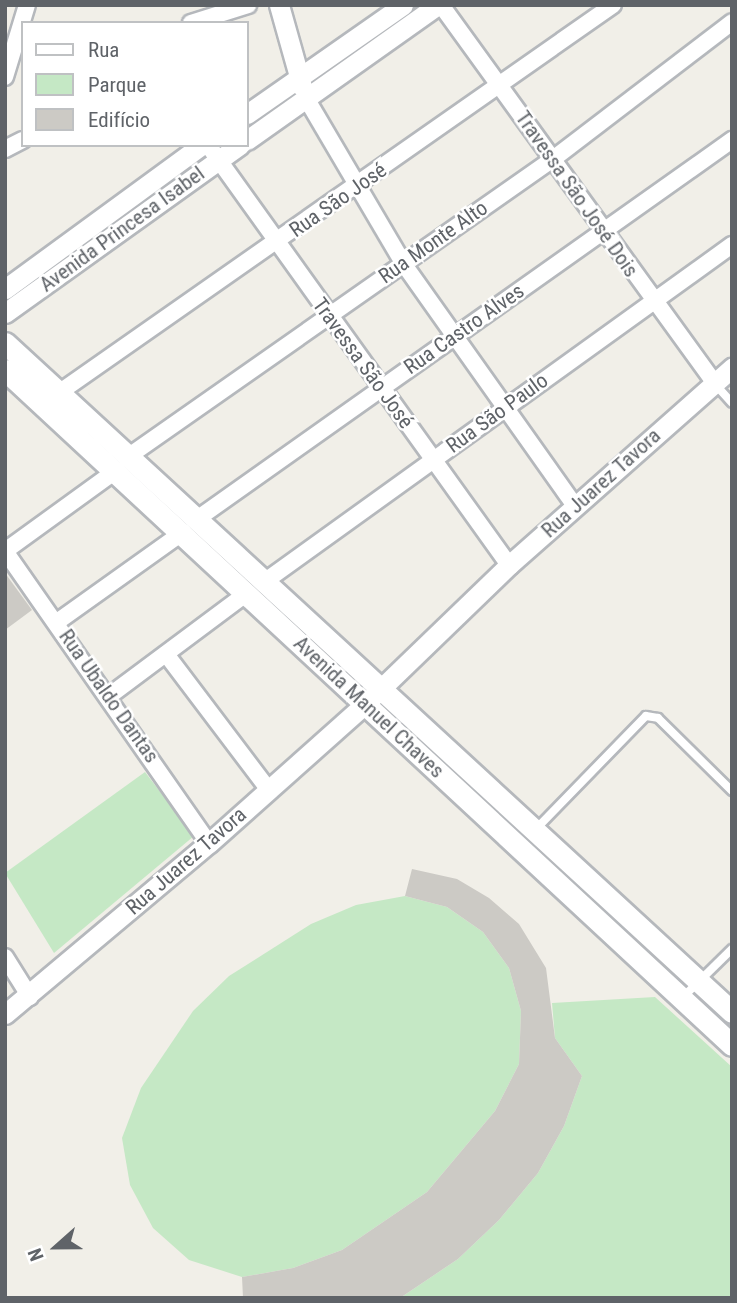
<!DOCTYPE html>
<html>
<head>
<meta charset="utf-8">
<style>
	body { margin:0 }
	#map { position:relative; width:737px; height:1303px; overflow:hidden; background:#f1efe8; font-family:"Roboto Condensed",sans-serif }
	div>[style] { position:absolute }
	.green>* { inset:0; background:#c5e8c5 }
	.building>* { inset:0; background:#cccac5 }
	.roads { filter:drop-shadow(2px 0 #b5b8bc) drop-shadow(-2px 0 #b5b8bc) drop-shadow(0 2px #b5b8bc) drop-shadow(0 -2px #b5b8bc) }
	.service>* { height:8px; margin:-4px; padding:0 4px; transform-origin:4px; border-radius:4px; background:#fff }
	.minor>* { height:16px; margin:-8px; padding:0 8px; transform-origin:8px; border-radius:8px; background:#fff }
	.tertiary>* { height:19px; margin:-9.5px; padding:0 9.5px; transform-origin:9.5px; border-radius:9.5px; background:#fff }
	.secondary>* { height:21px; margin:-10.5px; padding:0 10.5px; transform-origin:10.5px; border-radius:10.5px; background:#fff }
	span { translate:-50% -50%; white-space:nowrap; text-align:center; line-height:1.15; -webkit-text-stroke:5px #fff; paint-order:stroke }
	.street-label { font-size:21px; color:#5f6368 }
	.frame { position:absolute; inset:0; border:7px solid #5f6368; pointer-events:none }
	.legend { position:absolute; left:21px; top:21px; width:228px; height:126px; box-sizing:border-box; background:#fff; border:2px solid #bfc1c3; margin:0; padding:9px 12px; list-style:none; font-size:21px; color:#5f6368 }
	.legend li { display:flex; align-items:center; gap:14px; height:35px }
	.legend b { width:35px; border:2px solid #bfc1c3 }
	.north { position:absolute; left:21px; top:1212px; width:70px; height:70px; -webkit-text-stroke:5px #fff; paint-order:stroke; rotate:249deg; font-size:19px; font-weight:700; line-height:28px; text-align:center; color:#5f6368 }
	.north::after { content:''; display:block; margin:auto; width:24px; height:32px; background:#5f6368; clip-path:polygon(50% 0,100% 100%,50% 72%,0 100%) }
</style>
</head>
<body>
<div id="map">
	<div class="green">
		<i style="clip-path:polygon(145px 772px,194px 836px,54px 953px,5px 873px)"></i>
		<i style="clip-path:polygon(405px 896px,447px 907px,483px 932px,509px 968px,521px 1011px,519px 1064px,495px 1111px,427px 1192px,342px 1250px,293px 1268px,242px 1277px,189px 1260px,153px 1228px,130px 1185px,122px 1138px,141px 1088px,193px 1011px,229px 976px,311px 924px,356px 905px)"></i>
		<i style="clip-path:polygon(655px 997px,732px 1067px,732px 1298px,400px 1298px,458px 1259px,499px 1220px,538px 1173px,564px 1126px,582px 1076px,555px 1038px,552px 1003px)"></i>
	</div>
	<div class="building">
		<i style="clip-path:polygon(5px 573px,32px 610px,5px 630px)"></i>
		<i style="clip-path:polygon(412px 869px,457px 879px,489px 898px,519px 924px,546px 968px,555px 1038px,582px 1076px,564px 1126px,538px 1173px,499px 1220px,458px 1259px,400px 1298px,243px 1298px,242px 1277px,293px 1268px,342px 1250px,427px 1192px,495px 1111px,519px 1064px,521px 1011px,509px 968px,483px 932px,447px 907px,405px 896px)"></i>
	</div>
	<div class="roads">
		<div class="service">
			<i style="left:715px;top:384px;width:25px;rotate:48deg"></i>
			<i style="left:535px;top:830px;width:159px;rotate:-45.8deg"></i>
			<i style="left:646px;top:716px;width:12px;rotate:9deg"></i>
			<i style="left:658px;top:718px;width:104px;rotate:44.6deg"></i>
			<i style="left:682px;top:998px;width:70px;rotate:-44.4deg"></i>
		</div>
		<div class="minor">
			<i style="left:441px;top:5px;width:465px;rotate:54.1deg"></i>
			<i style="left:191px;top:23px;width:60px;rotate:-17.5deg"></i>
			<i style="left:5px;top:77px;width:75px;rotate:-73deg"></i>
			<i style="left:306px;top:98px;width:191px;rotate:59.5deg"></i>
			<i style="left:403px;top:263px;width:298px;rotate:54.7deg"></i>
			<i style="left:208px;top:145px;width:517px;rotate:54.37deg"></i>
			<i style="left:5px;top:149px;width:20px;rotate:-27deg"></i>
			<i style="left:60px;top:392px;width:675px;rotate:-34.99deg"></i>
			<i style="left:129px;top:456px;width:518px;rotate:-35.01deg"></i>
			<i style="left:553px;top:159px;width:225px;rotate:-37.4deg"></i>
			<i style="left:197px;top:519px;width:656px;rotate:-35.31deg"></i>
			<i style="left:5px;top:551px;width:356px;rotate:55.1deg"></i>
			<i style="left:5px;top:551px;width:138px;rotate:-35.9deg"></i>
			<i style="left:264px;top:582px;width:577px;rotate:-35.76deg"></i>
			<i style="left:57px;top:622px;width:155px;rotate:-35.5deg"></i>
			<i style="left:166px;top:654px;width:169px;rotate:52.9deg"></i>
			<i style="left:109px;top:696px;width:172px;rotate:-36.7deg"></i>
			<i style="left:5px;top:957px;width:47px;rotate:58deg"></i>
		</div>
		<div class="tertiary">
			<i style="left:279px;top:5px;width:85px;rotate:74.3deg"></i>
			<i style="left:247px;top:114px;width:190px;rotate:-34.9deg"></i>
			<i style="left:247px;top:140px;width:234px;rotate:-35.3deg"></i>
			<i style="left:5px;top:289px;width:244px;rotate:-36.2deg"></i>
			<i style="left:5px;top:313px;width:289px;rotate:-35.6deg"></i>
			<i style="left:5px;top:1014px;width:266px;rotate:-40deg"></i>
			<i style="left:209px;top:843px;width:209px;rotate:-41.7deg"></i>
			<i style="left:365px;top:704px;width:200px;rotate:-44deg"></i>
			<i style="left:509px;top:565px;width:298px;rotate:-41.5deg"></i>
		</div>
		<div class="secondary">
			<i style="left:5px;top:343px;width:988px;rotate:42.62deg"></i>
			<i style="left:5px;top:370px;width:992px;rotate:42.88deg"></i>
		</div>
	</div>
	<div class="street-label">
		<span style="left:577px;top:194px;rotate:55deg">Travessa São José Dois</span>
		<span style="left:338px;top:200px;rotate:-35deg">Rua São José</span>
		<span style="left:122px;top:229px;rotate:-36deg">Avenida Princesa Isabel</span>
		<span style="left:433px;top:242px;rotate:-35deg">Rua Monte Alto</span>
		<span style="left:464px;top:329px;rotate:-35deg">Rua Castro Alves</span>
		<span style="left:363px;top:363px;rotate:54deg">Travessa São José</span>
		<span style="left:497px;top:413px;rotate:-36deg">Rua São Paulo</span>
		<span style="left:601px;top:483px;rotate:-42deg">Rua Juarez Tavora</span>
		<span style="left:109px;top:696px;rotate:55deg">Rua Ubaldo Dantas</span>
		<span style="left:369px;top:707px;rotate:43deg">Avenida Manuel Chaves</span>
		<span style="left:186px;top:861px;rotate:-41deg">Rua Juarez Tavora</span>
	</div>
	<div class="frame"></div>
	<ul class="legend">
	<li><b style="height:9px;background:#fff"></b>Rua</li>
	<li><b style="height:19px;background:#c5e8c5"></b>Parque</li>
	<li><b style="height:19px;background:#cccac5"></b>Edifício</li>
	</ul>
	<div class="north">N</div>
</div>
</body>
</html>
